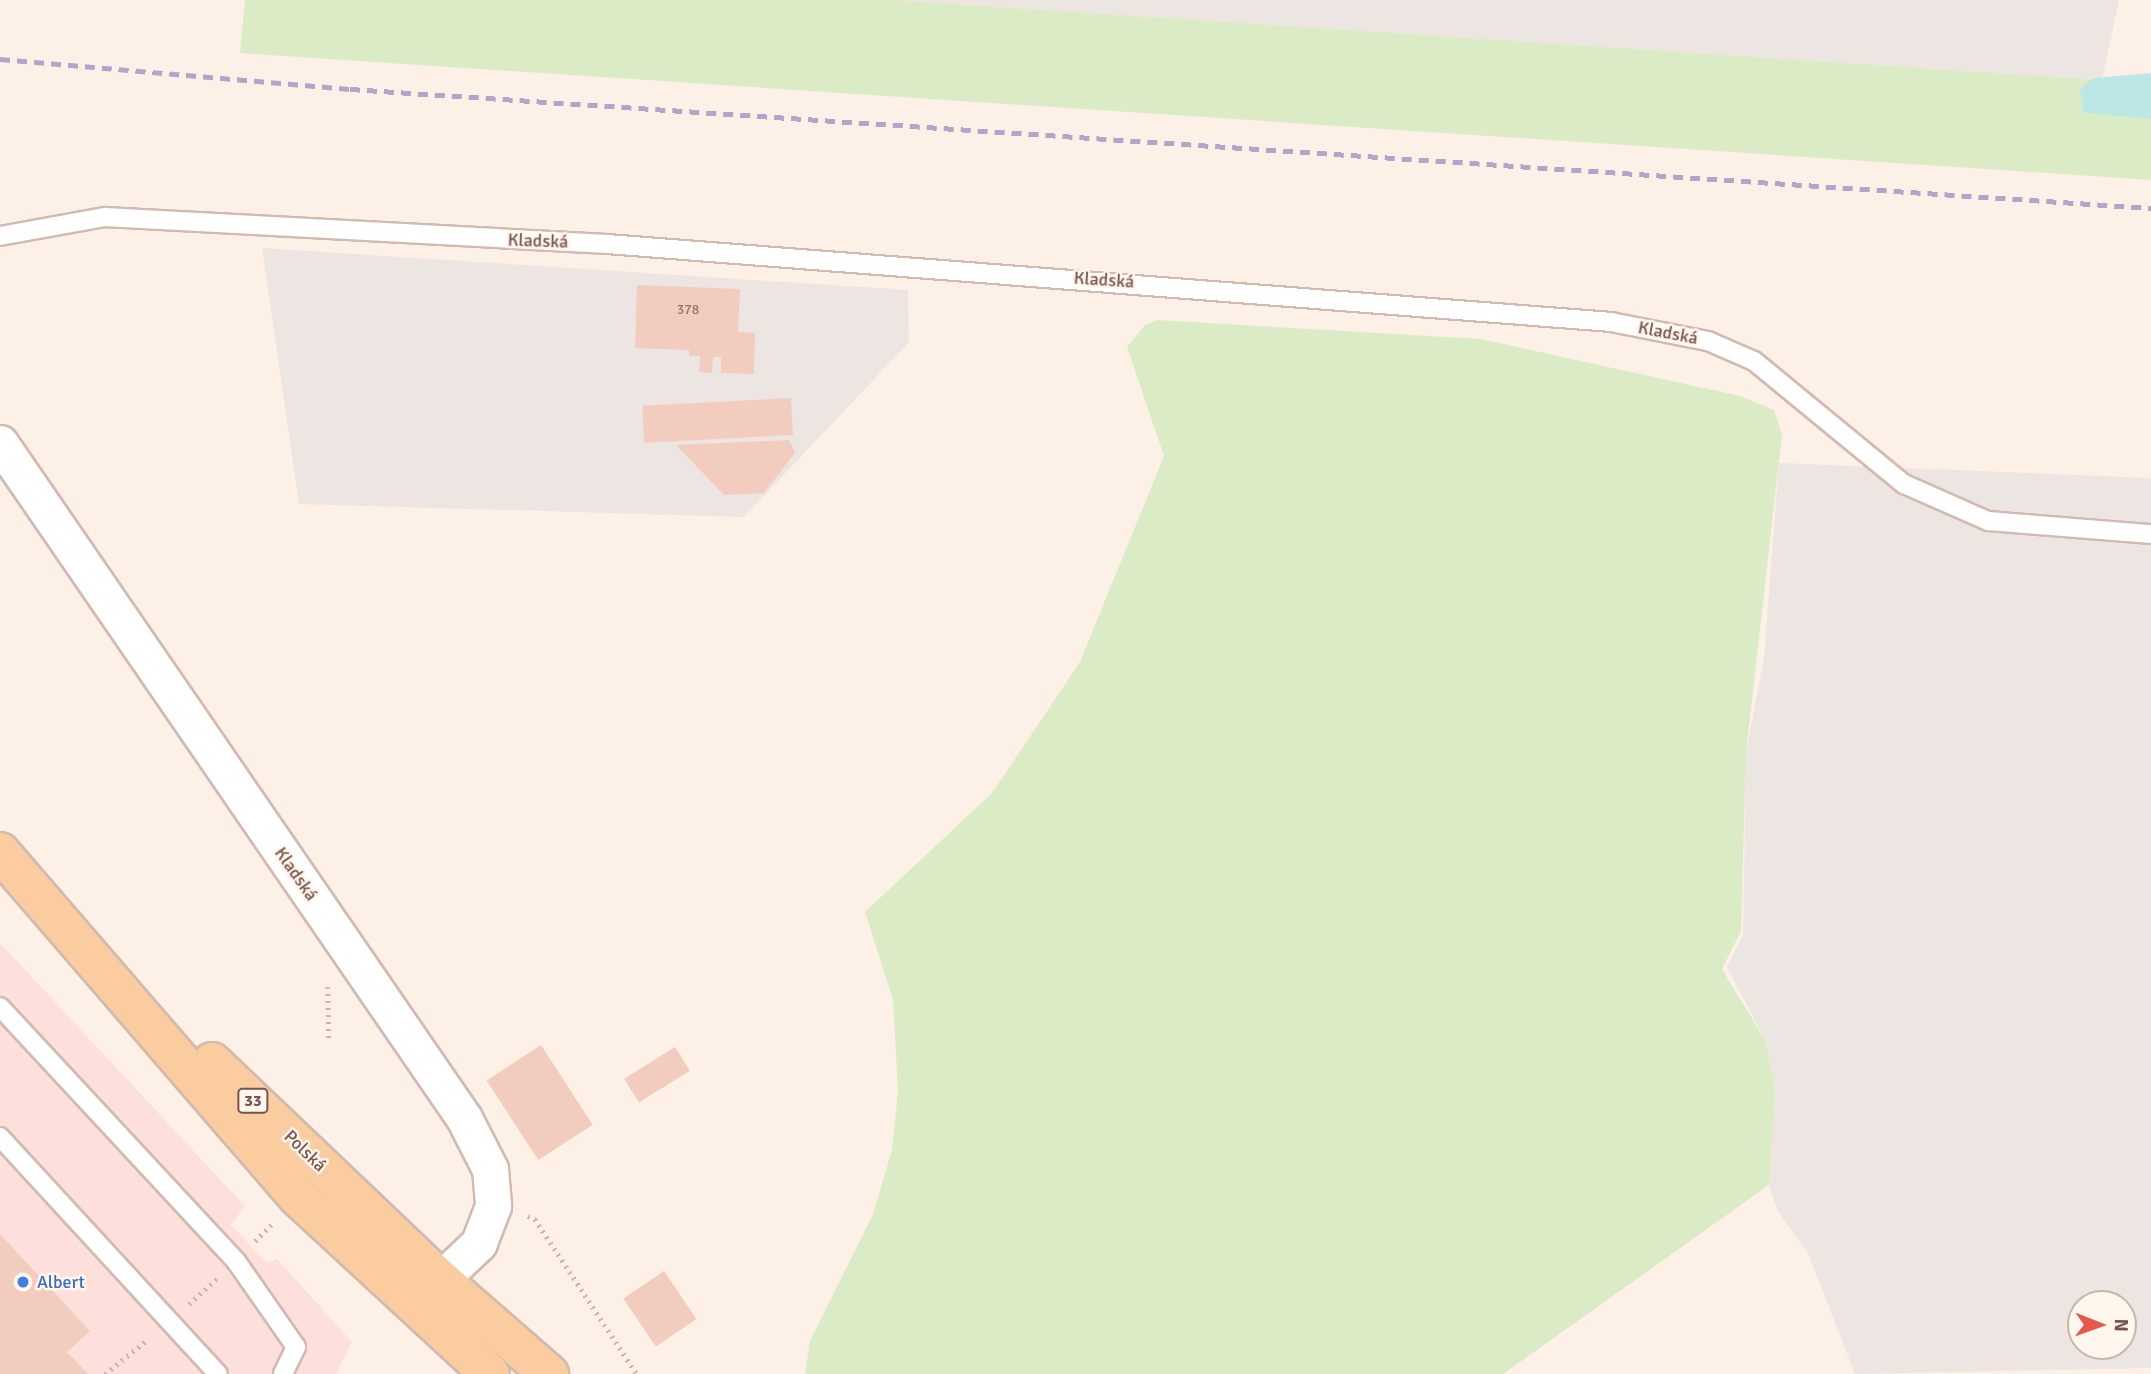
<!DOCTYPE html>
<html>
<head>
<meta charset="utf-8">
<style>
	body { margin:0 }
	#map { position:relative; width:2151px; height:1374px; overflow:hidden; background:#fdf1e7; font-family:Signika,sans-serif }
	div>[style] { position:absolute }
	.commercial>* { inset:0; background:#fde0db }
	.industrial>* { inset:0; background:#ede5e1 }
	.green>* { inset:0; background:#daebc5 }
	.water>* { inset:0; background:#bbe7e7 }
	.building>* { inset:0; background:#f2ccbf; transform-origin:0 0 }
	.path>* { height:4.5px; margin-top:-2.25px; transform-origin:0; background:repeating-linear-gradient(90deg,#d8afa1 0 2px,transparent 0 7px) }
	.roads { filter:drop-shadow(2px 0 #d1baaf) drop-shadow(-2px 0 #d1baaf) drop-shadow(0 2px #d1baaf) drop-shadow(0 -2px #d1baaf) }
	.service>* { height:18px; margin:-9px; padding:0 9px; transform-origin:9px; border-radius:9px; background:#fff }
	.minor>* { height:35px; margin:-17.5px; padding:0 17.5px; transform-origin:17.5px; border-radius:17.5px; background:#fff }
	.primary>* { height:38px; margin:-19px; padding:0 19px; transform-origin:19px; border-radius:19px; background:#fbcca0 }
	.rail>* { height:5px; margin-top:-2.5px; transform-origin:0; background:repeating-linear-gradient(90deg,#b2a5c7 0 10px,transparent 0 17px) }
	.dots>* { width:19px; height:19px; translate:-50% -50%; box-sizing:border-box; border:4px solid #fff6ee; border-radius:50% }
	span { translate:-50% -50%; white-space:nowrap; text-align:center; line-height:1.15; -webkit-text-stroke:5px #fff6ee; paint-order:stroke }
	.number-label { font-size:14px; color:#967268 }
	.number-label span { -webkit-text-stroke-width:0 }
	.shield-label span { padding:2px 5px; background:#fff6ee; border:2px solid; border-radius:5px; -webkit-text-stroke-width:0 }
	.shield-label { font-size:16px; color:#77544b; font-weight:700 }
	.street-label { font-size:18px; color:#77544b }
	.shop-label { font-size:18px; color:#366cbe }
	.left { translate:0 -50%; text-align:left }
	.north { position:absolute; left:2067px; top:1290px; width:70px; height:70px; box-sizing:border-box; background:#fff6ee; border:2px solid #c9b5ad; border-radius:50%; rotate:91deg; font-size:19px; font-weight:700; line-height:28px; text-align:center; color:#77544b }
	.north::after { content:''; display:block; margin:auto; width:24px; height:32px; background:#e7584c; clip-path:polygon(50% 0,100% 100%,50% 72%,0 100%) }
</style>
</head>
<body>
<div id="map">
	<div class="commercial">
		<i style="clip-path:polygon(0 943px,245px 1206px,231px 1225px,267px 1263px,277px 1259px,352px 1342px,336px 1374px,0 1374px)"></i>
	</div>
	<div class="industrial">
		<i style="clip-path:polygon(895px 0,2119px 0,2102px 80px)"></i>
		<i style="clip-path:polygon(262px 248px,908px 290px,909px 342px,744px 517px,299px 504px)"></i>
		<i style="clip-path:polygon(evenodd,1779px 463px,2151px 478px,2151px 1368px,1855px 1374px,1808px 1253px,1777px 1210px,1769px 1185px,1775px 1088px,1765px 1040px,1727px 967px,1743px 934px,1746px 753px,1764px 658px,1779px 463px,2081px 1304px,2123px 1304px,2123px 1346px,2081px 1346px,2081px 1304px)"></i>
	</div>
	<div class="green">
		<i style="clip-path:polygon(245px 0,895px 0,2102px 80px,2085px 113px,2151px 119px,2151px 180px,240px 53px)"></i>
		<i style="clip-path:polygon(1157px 320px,1481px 339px,1740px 396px,1774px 410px,1782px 435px,1746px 753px,1741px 931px,1722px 969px,1765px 1040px,1775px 1088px,1769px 1185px,1503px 1374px,805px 1374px,810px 1341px,873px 1214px,892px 1150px,898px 1091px,893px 1000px,865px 912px,992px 793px,1080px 662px,1164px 456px,1127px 347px,1145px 325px)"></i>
	</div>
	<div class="water">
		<i style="clip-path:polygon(2151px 73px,2151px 119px,2084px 113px,2080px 89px,2094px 78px)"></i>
	</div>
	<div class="building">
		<i style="clip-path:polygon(637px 285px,740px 289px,738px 332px,755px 333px,754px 374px,721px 373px,721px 357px,713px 357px,712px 373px,699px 372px,700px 356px,689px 356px,689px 350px,635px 348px)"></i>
		<i style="left:791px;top:398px;width:37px;height:149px;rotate:87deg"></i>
		<i style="clip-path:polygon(789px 440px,795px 453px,764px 493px,724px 495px,676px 445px)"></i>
		<i style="left:541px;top:1045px;width:95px;height:65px;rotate:57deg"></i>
		<i style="left:675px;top:1047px;width:28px;height:60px;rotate:58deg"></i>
		<i style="clip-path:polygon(0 1234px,90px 1331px,67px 1352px,88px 1374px,0 1374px)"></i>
		<i style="left:664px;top:1271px;width:58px;height:49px;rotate:56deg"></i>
	</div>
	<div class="path">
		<i style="left:328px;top:987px;width:54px;rotate:88.9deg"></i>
		<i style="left:528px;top:1216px;width:8px;rotate:23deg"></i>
		<i style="left:535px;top:1219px;width:186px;rotate:56.7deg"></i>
		<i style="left:255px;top:1241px;width:23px;rotate:-45deg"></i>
		<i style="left:189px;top:1304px;width:38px;rotate:-42deg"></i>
		<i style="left:105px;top:1374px;width:55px;rotate:-39.1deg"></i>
	</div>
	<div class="roads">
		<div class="service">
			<i style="left:0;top:236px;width:107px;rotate:-10.3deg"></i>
			<i style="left:105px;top:217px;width:503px;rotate:3.08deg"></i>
			<i style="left:607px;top:244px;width:1007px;rotate:4.44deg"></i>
			<i style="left:1611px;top:322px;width:99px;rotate:11.1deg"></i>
			<i style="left:1708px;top:341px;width:50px;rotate:23.5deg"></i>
			<i style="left:1754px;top:361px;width:194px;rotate:39.4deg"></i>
			<i style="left:1904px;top:484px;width:92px;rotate:23.8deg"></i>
			<i style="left:1988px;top:521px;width:164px;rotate:4.6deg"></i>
			<i style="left:0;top:1007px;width:347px;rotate:47.1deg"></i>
			<i style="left:236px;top:1261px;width:105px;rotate:55.1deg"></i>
			<i style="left:296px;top:1347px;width:30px;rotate:116deg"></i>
			<i style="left:0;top:1137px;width:322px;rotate:47.4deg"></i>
		</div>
		<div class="minor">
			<i style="left:0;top:443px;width:819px;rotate:55.5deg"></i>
			<i style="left:464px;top:1118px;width:57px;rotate:63deg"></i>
			<i style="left:490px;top:1169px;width:37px;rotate:85deg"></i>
			<i style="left:493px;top:1206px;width:40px;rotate:111deg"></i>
			<i style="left:479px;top:1243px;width:80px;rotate:136.5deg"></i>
		</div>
		<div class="primary">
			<i style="left:0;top:852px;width:456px;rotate:49.2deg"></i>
			<i style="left:298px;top:1197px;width:261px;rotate:42.7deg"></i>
			<i style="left:212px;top:1062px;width:315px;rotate:43.6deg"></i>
			<i style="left:440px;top:1279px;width:145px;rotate:41.1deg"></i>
		</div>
	</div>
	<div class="rail">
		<i style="left:0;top:59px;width:351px;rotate:4.9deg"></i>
		<i style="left:350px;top:89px;width:1805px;rotate:3.78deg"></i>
	</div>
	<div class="dots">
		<i style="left:23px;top:1282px;background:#3f7fe0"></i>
	</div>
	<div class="number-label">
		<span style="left:688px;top:310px">378</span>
	</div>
	<div class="shield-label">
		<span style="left:253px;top:1101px">33</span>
	</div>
	<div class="street-label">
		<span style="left:538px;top:241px;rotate:2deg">Kladská</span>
		<span style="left:1104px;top:280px;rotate:4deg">Kladská</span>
		<span style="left:1668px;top:333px;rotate:11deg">Kladská</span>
		<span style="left:296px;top:874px;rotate:55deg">Kladská</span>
		<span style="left:305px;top:1151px;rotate:44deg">Polská</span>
	</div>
	<div class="shop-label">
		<span class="left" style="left:37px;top:1282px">Albert</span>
	</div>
	<div class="north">N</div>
</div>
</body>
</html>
